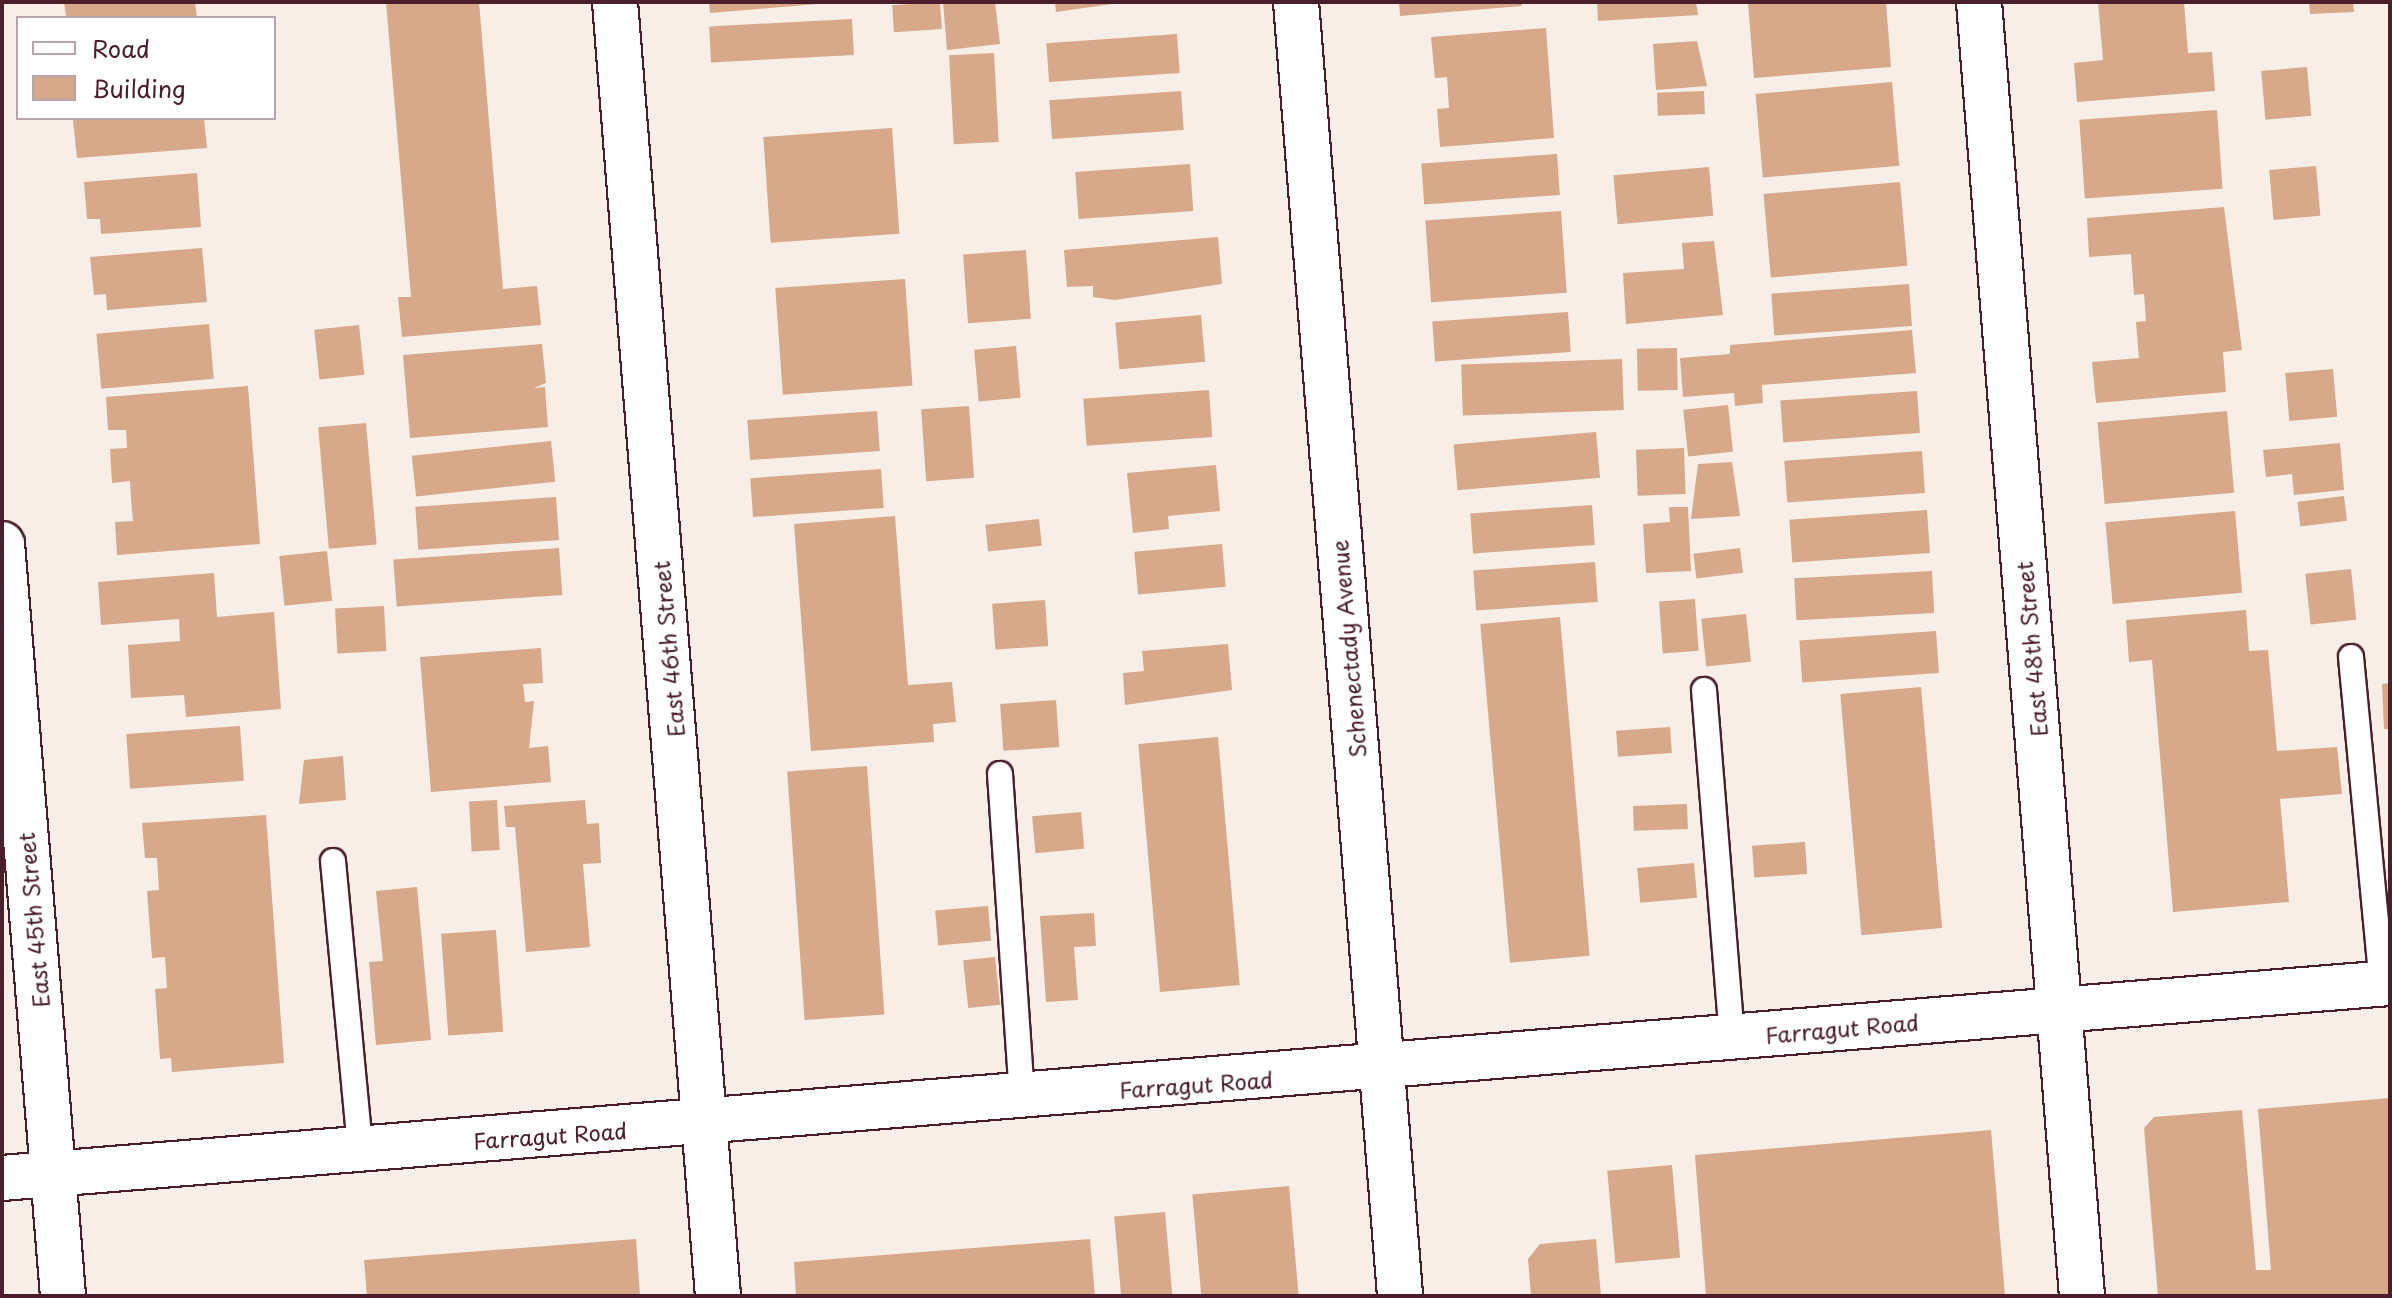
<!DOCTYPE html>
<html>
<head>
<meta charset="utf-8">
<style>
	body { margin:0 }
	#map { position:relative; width:2392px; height:1298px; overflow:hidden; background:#f7eee7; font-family:"Playpen Sans",sans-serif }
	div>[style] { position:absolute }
	.building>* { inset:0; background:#d7a889; transform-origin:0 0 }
	.roads { filter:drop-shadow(2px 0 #4a1f2b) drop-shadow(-2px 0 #4a1f2b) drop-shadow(0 2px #4a1f2b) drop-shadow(0 -2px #4a1f2b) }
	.service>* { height:24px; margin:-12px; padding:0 12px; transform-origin:12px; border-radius:12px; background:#fff }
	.minor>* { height:44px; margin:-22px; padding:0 22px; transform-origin:22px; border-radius:22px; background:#fff }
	span { translate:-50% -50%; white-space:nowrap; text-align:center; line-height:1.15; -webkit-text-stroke:7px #fff; paint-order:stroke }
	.street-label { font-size:22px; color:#4a1f2b }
	.frame { position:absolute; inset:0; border:4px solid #4a1f2b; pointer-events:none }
	.legend { position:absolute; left:16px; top:16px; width:260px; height:104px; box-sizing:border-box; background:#fff; border:2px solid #b7a5aa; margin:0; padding:10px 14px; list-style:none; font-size:24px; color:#4a1f2b }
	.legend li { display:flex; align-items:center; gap:16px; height:40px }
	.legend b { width:40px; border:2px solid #b7a5aa }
</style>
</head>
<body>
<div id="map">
	<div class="building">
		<i style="clip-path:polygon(64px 2px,195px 2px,197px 18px,82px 18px,66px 16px)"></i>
		<i style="clip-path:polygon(386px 2px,479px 2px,503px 289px,537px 286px,541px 325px,402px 337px,398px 297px,411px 297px)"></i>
		<i style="clip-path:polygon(709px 2px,817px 2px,817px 4px,710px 13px)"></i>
		<i style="left:940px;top:2px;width:27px;height:48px;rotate:86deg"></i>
		<i style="clip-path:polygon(943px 2px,995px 2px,1000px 44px,947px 50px)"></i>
		<i style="clip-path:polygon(1055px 2px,1112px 2px,1112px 4px,1056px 12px)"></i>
		<i style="clip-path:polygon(1399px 2px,1521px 2px,1522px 6px,1400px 16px)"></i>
		<i style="clip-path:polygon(1597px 2px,1696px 2px,1698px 15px,1598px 21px)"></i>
		<i style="clip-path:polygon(1748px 2px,1886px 2px,1891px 67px,1754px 78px)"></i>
		<i style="clip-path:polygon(2098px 2px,2184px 2px,2188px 53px,2212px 52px,2215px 91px,2077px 102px,2074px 63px,2103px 60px)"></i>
		<i style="clip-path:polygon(2309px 2px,2353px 2px,2354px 12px,2310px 14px)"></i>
		<i style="left:852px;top:19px;width:36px;height:143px;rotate:87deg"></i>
		<i style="clip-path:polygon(1546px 28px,1554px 138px,1440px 147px,1437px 109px,1449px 108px,1448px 92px,1447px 77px,1435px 78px,1431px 37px)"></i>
		<i style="left:1177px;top:34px;width:39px;height:131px;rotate:86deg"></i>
		<i style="clip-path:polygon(1697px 41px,1707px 86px,1656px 90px,1653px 44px)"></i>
		<i style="left:994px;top:53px;width:89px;height:45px;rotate:87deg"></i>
		<i style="left:2307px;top:67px;width:49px;height:46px;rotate:85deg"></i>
		<i style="left:1892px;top:82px;width:84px;height:137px;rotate:85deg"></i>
		<i style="left:1181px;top:91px;width:39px;height:132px;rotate:86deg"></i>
		<i style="left:1704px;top:91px;width:23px;height:47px;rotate:88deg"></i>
		<i style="left:2217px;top:110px;width:79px;height:138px;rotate:86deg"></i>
		<i style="clip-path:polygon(204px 118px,207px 148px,77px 158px,73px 120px)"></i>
		<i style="left:892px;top:128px;width:106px;height:129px;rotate:86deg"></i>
		<i style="left:1557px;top:154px;width:41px;height:136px;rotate:86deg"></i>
		<i style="left:1190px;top:164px;width:47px;height:115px;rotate:86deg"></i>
		<i style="left:2316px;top:166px;width:50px;height:47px;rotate:85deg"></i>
		<i style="left:1709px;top:167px;width:49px;height:96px;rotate:85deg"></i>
		<i style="clip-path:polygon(197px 173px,201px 227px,101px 234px,100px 219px,87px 219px,84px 182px)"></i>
		<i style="left:1900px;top:182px;width:84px;height:137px;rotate:85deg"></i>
		<i style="clip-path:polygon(2224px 207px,2242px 350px,2223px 352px,2226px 392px,2096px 403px,2092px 362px,2139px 358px,2136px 322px,2146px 321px,2145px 306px,2144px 294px,2134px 295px,2131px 254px,2089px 257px,2087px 218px)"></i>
		<i style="left:1561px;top:211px;width:82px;height:136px;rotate:86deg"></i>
		<i style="clip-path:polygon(1218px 237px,1222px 284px,1115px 300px,1093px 297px,1093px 286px,1067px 287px,1064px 250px)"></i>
		<i style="clip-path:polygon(1714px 241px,1723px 315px,1626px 324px,1623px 273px,1684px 269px,1682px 243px)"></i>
		<i style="clip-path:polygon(202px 248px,207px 302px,107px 310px,106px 294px,94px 295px,90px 257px)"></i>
		<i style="left:1026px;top:250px;width:69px;height:63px;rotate:86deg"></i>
		<i style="left:905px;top:279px;width:107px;height:130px;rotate:86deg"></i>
		<i style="left:1909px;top:284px;width:42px;height:138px;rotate:86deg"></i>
		<i style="left:1568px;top:312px;width:40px;height:136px;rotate:86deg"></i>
		<i style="left:1201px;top:315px;width:47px;height:86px;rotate:85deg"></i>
		<i style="left:209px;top:324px;width:55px;height:113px;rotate:85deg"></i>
		<i style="left:359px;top:325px;width:50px;height:45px;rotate:84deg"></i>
		<i style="clip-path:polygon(1912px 330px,1916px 373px,1762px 385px,1763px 403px,1735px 406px,1734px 393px,1683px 397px,1680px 358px,1730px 354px,1730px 345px)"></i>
		<i style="clip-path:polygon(542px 344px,546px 383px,534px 388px,545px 387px,548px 427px,410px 438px,403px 355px)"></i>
		<i style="left:1016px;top:346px;width:52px;height:42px;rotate:85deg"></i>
		<i style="left:1677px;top:348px;width:42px;height:40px;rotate:89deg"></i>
		<i style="left:1622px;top:359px;width:51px;height:161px;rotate:88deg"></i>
		<i style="left:2333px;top:369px;width:48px;height:48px;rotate:85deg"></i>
		<i style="clip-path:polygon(248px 386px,260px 544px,117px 555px,115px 522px,133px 521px,131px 499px,130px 481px,112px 483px,110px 449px,127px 448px,126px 430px,108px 430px,106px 397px)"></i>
		<i style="left:1209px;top:390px;width:47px;height:126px;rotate:86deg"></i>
		<i style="left:1917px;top:391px;width:42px;height:137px;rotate:86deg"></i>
		<i style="left:1728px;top:405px;width:47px;height:45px;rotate:84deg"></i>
		<i style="left:969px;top:406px;width:72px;height:48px;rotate:86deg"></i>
		<i style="left:877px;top:411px;width:40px;height:130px;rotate:86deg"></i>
		<i style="left:2227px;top:411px;width:82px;height:130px;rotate:85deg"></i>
		<i style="left:366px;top:423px;width:122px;height:48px;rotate:85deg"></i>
		<i style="left:1596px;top:432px;width:46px;height:143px;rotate:85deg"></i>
		<i style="left:551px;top:441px;width:41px;height:140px;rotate:84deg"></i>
		<i style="clip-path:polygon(2340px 443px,2344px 490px,2294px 495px,2292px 474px,2266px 477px,2263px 450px)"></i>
		<i style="left:1684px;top:448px;width:46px;height:48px;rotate:88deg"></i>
		<i style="left:1922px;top:451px;width:42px;height:138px;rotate:86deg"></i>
		<i style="clip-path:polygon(1732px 462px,1740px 516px,1691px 519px,1698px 464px)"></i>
		<i style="clip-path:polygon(1216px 465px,1220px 511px,1168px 516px,1169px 529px,1133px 533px,1127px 473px)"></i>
		<i style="left:881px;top:469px;width:39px;height:131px;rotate:86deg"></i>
		<i style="left:2344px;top:496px;width:25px;height:47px;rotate:83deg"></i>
		<i style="left:556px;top:497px;width:43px;height:141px;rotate:86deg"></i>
		<i style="left:1592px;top:505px;width:40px;height:122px;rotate:86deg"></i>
		<i style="clip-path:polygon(1669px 507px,1688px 507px,1691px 571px,1646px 573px,1643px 524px,1670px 522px)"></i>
		<i style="left:1927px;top:510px;width:43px;height:138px;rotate:86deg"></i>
		<i style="left:2235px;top:511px;width:82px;height:130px;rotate:85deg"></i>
		<i style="clip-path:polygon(895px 516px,908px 685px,952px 682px,956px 722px,933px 724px,934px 742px,811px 751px,794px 524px)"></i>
		<i style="left:1039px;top:519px;width:27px;height:54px;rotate:84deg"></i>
		<i style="left:1222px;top:544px;width:43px;height:88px;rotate:85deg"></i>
		<i style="left:559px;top:548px;width:47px;height:166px;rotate:86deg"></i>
		<i style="left:1740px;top:548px;width:25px;height:47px;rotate:83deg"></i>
		<i style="left:327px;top:551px;width:50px;height:48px;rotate:84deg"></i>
		<i style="left:1595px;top:562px;width:40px;height:122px;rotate:86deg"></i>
		<i style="left:2351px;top:569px;width:51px;height:46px;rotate:84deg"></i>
		<i style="left:1932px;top:571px;width:42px;height:138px;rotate:87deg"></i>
		<i style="clip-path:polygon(214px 573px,217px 617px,274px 612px,281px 709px,186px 717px,184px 695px,131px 698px,128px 645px,180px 641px,179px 619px,101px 625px,98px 582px)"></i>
		<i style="left:1695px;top:599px;width:52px;height:36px;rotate:86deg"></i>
		<i style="left:1045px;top:600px;width:46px;height:53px;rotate:86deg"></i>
		<i style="left:384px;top:606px;width:45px;height:49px;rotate:87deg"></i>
		<i style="clip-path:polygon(2246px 610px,2249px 651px,2268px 650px,2277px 751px,2337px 747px,2342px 794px,2280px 799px,2289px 902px,2173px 912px,2152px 660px,2129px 662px,2126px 620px)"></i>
		<i style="left:1746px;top:614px;width:48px;height:45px;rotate:84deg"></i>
		<i style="left:1560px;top:617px;width:340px;height:80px;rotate:85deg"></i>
		<i style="left:1936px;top:631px;width:42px;height:137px;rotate:86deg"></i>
		<i style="clip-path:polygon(1228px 644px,1232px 690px,1125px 705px,1123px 673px,1144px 671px,1142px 651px)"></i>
		<i style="clip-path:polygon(541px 648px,543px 683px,523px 684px,525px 702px,534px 701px,529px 748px,548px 746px,551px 782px,431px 792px,420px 657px)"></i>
		<i style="clip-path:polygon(2390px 683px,2390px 729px,2384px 729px,2382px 684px)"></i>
		<i style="left:1921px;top:687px;width:242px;height:81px;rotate:85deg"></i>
		<i style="left:1056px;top:700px;width:47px;height:56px;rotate:86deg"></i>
		<i style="left:240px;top:726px;width:55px;height:114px;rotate:86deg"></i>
		<i style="left:1670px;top:727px;width:26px;height:54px;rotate:86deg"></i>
		<i style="left:1218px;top:737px;width:249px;height:80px;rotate:85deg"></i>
		<i style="clip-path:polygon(343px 756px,346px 800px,299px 804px,304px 760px)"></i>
		<i style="left:867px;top:766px;width:249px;height:80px;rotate:86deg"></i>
		<i style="left:497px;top:800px;width:50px;height:28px;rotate:87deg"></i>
		<i style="clip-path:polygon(585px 800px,587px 824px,599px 823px,601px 863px,583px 864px,590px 947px,526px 952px,515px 827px,506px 827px,504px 806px)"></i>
		<i style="left:1687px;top:804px;width:25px;height:54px;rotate:88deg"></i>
		<i style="left:1081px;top:812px;width:37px;height:49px;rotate:85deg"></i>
		<i style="clip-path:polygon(266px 815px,284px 1063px,172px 1072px,171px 1058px,160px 1059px,155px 989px,167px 988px,165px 957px,152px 958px,147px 891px,159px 890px,157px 858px,145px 858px,142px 823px)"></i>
		<i style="left:1805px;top:842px;width:32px;height:53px;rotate:86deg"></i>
		<i style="left:1694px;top:863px;width:35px;height:57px;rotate:85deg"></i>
		<i style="clip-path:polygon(417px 887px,431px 1040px,376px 1045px,369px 962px,383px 961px,376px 891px)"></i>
		<i style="left:988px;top:906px;width:35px;height:53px;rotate:85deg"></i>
		<i style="clip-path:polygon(1094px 913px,1096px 946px,1074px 947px,1078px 1000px,1046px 1002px,1040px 916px)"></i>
		<i style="left:496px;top:930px;width:102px;height:55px;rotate:86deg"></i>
		<i style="left:995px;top:957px;width:48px;height:32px;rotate:84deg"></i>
		<i style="clip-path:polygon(2390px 1098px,2390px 1296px,2158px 1296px,2144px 1128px,2154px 1117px,2242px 1110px,2256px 1270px,2271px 1270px,2258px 1109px)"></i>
		<i style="clip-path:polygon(1991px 1130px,2005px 1296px,1706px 1296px,1695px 1155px)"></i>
		<i style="left:1672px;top:1165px;width:93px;height:65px;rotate:85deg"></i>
		<i style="left:1289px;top:1186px;width:110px;height:97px;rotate:85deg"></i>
		<i style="left:1165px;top:1212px;width:84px;height:51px;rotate:85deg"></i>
		<i style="clip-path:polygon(636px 1239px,640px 1296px,367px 1296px,364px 1260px)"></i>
		<i style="clip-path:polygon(1090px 1239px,1095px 1296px,796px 1296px,794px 1262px)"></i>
		<i style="clip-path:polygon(1596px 1239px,1601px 1296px,1531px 1296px,1528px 1259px,1540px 1244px)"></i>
	</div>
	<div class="roads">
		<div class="service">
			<i style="left:2351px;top:657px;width:327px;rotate:84.6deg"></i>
			<i style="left:1704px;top:690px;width:349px;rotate:85.4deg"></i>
			<i style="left:1000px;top:774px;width:324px;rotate:86.1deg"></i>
			<i style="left:333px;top:861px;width:289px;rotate:84.6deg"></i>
		</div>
		<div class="minor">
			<i style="left:615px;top:2px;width:1298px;rotate:85.45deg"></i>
			<i style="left:1296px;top:2px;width:1298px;rotate:85.4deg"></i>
			<i style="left:1979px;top:2px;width:1298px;rotate:85.45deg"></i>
			<i style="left:2px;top:544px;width:754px;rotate:85.36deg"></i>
			<i style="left:2px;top:1178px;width:2396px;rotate:-4.67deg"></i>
		</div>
	</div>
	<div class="street-label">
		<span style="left:668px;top:649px;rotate:-95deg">East 46th Street</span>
		<span style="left:1348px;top:649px;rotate:-95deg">Schenectady Avenue</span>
		<span style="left:2031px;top:649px;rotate:-95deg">East 48th Street</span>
		<span style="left:33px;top:920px;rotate:-95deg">East 45th Street</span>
		<span style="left:1842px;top:1028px;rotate:-5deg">Farragut Road</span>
		<span style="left:1196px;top:1084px;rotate:-4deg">Farragut Road</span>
		<span style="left:550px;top:1135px;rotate:-4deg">Farragut Road</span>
	</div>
	<div class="frame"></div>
	<ul class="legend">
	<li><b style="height:10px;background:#fff"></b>Road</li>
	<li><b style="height:22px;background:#d7a889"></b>Building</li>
	</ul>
</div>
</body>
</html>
